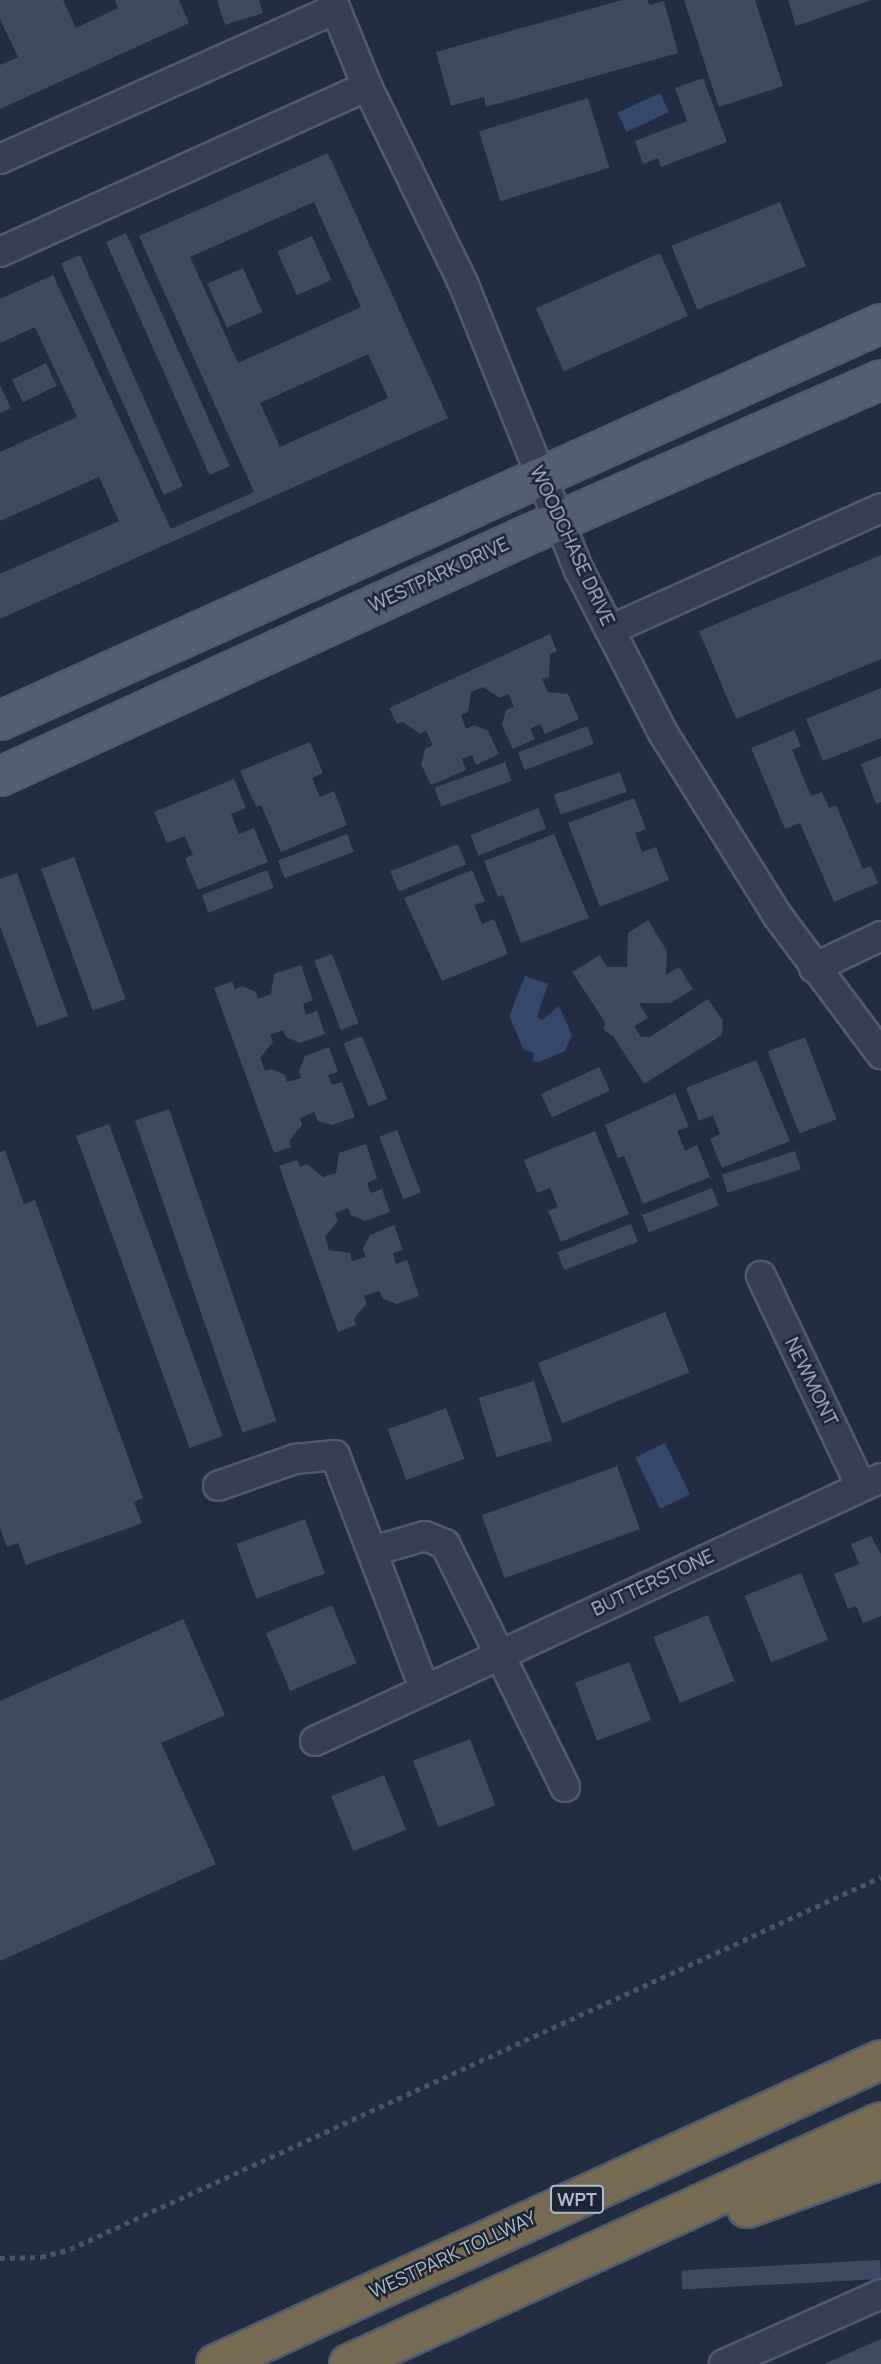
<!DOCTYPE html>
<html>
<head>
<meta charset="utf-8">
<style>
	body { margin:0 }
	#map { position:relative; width:881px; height:2364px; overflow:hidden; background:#222d41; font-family:Manrope,sans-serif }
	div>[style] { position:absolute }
	.water>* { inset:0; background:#33486a; transform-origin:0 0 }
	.building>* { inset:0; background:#3d4a61; transform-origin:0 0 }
	.path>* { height:4.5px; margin-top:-2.25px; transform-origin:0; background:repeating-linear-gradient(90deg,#425a5f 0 5px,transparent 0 10px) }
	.roads { filter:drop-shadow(2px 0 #515b6b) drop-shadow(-2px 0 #515b6b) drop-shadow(0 2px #515b6b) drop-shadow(0 -2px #515b6b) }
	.minor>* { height:28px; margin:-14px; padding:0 14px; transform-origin:14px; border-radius:14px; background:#364050 }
	.major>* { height:37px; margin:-18.5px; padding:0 18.5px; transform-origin:18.5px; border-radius:18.5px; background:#545f71 }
	.highway>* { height:38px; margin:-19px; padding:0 19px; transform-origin:19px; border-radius:19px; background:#776a52 }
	span { translate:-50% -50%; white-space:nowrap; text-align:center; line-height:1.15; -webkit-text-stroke:5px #1b2535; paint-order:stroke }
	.shield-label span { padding:2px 5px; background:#1b2535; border:2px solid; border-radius:5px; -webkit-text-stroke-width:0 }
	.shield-label { font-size:18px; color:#b2bbcb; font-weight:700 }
	.street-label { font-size:19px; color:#b2bbcb }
</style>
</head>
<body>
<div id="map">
	<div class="water">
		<i style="left:660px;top:93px;width:21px;height:47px;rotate:65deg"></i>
		<i style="clip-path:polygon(525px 976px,548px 984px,537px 1017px,542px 1020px,559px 1006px,572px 1035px,565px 1051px,539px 1062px,533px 1061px,534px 1053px,524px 1050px,509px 1016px)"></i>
		<i style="left:665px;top:1443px;width:57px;height:33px;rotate:64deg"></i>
	</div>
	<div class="building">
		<i style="clip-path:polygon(0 0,63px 0,76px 28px,118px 8px,115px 0,179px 0,189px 23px,0 109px,0 65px,18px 57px,0 19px)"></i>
		<i style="clip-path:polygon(217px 0,259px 0,263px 13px,225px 25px)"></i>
		<i style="clip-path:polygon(622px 0,648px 0,649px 5px,664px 1px,678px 53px,486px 107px,484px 97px,451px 106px,436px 52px)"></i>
		<i style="clip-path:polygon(684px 0,755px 0,783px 86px,719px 107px)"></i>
		<i style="clip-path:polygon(788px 0,871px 0,796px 26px)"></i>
		<i style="clip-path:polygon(703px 78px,727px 142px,661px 167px,658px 158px,643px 164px,635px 141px,687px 121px,675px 88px)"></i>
		<i style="left:588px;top:98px;width:73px;height:114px;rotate:73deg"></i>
		<i style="clip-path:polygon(evenodd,328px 153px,448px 418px,0 619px,0 574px,119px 521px,99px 477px,0 521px,0 452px,77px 417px,35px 327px,0 343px,0 299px,53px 275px,171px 529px,254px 492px,139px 236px,328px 153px,314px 202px,361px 307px,238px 363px,190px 257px,314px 202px,328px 153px,368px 354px,388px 398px,280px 447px,260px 403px,368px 354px)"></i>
		<i style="left:780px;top:202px;width:69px;height:117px;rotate:68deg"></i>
		<i style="left:126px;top:233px;width:255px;height:22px;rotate:66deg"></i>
		<i style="left:312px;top:236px;width:48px;height:38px;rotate:66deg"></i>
		<i style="left:660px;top:253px;width:69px;height:136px;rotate:66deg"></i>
		<i style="left:80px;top:255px;width:253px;height:21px;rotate:66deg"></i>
		<i style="left:243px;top:268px;width:48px;height:39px;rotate:66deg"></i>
		<i style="left:46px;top:363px;width:25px;height:38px;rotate:64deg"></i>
		<i style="clip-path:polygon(0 385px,11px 408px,0 413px)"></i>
		<i style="clip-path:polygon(881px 555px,881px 659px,736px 719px,699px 631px)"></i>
		<i style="clip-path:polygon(550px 634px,557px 651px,550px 654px,549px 677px,542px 679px,548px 692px,568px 694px,579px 719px,545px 734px,540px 724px,530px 729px,535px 739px,513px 749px,502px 725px,506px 710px,514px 707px,508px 694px,500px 698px,483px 687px,471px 692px,468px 712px,461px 715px,466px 729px,474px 725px,488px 731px,499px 754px,476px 765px,472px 755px,462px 759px,466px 770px,431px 785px,421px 764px,425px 749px,433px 745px,426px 731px,420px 734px,403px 722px,397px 724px,389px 708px)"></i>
		<i style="clip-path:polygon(881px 688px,881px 738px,823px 761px,806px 719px)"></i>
		<i style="left:587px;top:726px;width:19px;height:74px;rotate:69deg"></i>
		<i style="clip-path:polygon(794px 730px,801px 746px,792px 750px,811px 796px,822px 792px,829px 808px,836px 805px,863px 869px,871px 866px,878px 883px,834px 902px,800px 823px,785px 829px,751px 748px)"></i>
		<i style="clip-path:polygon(310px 742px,323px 773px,312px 778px,320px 797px,334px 791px,347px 825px,281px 852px,261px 805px,256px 807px,240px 771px)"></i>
		<i style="clip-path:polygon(881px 756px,881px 802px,876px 804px,861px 764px)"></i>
		<i style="left:505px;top:762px;width:20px;height:75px;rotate:70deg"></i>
		<i style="left:620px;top:772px;width:21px;height:70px;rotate:71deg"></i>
		<i style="clip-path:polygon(234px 779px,246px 808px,231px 814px,239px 834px,254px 828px,268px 862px,198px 890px,185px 858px,193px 855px,185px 836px,167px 843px,154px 812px)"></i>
		<i style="clip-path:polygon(634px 798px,646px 829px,635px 833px,642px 852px,656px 847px,669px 880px,600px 907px,568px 823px)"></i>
		<i style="left:538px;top:808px;width:22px;height:73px;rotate:68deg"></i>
		<i style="left:347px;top:834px;width:19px;height:74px;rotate:69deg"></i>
		<i style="clip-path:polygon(554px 834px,589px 918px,521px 943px,503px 895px,498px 897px,484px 861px)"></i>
		<i style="left:458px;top:844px;width:22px;height:73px;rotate:68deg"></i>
		<i style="left:74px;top:857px;width:151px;height:35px;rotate:70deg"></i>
		<i style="left:267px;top:870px;width:19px;height:70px;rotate:69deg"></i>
		<i style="clip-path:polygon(472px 870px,485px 901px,474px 905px,482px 924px,494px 919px,508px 954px,442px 981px,404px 898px)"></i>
		<i style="clip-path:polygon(17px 873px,68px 1016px,37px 1027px,0 926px,0 879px)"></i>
		<i style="clip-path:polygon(648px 920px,667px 951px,666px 975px,679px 967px,693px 989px,670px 1003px,639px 1003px,648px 1018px,634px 1026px,641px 1037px,650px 1037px,708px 999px,723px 1021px,722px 1035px,644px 1084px,613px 1036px,604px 1030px,605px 1022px,572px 972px,600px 955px,607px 967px,627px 967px,628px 933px)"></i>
		<i style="left:332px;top:954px;width:74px;height:19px;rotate:69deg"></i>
		<i style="clip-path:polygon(301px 965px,313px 1000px,303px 1004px,306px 1015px,317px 1011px,325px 1034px,300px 1043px,286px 1037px,283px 1030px,270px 1035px,273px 1042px,260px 1058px,265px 1071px,272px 1069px,285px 1075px,287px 1082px,301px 1078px,299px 1071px,305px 1056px,329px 1047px,338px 1072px,328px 1075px,332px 1085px,342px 1082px,355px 1117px,332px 1125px,318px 1121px,314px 1112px,300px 1118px,302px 1125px,289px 1141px,291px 1147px,274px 1153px,214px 988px,232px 981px,235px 989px,242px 986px,256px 992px,258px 999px,271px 994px,274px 974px)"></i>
		<i style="left:362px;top:1036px;width:68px;height:20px;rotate:68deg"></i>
		<i style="left:805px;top:1037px;width:88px;height:40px;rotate:69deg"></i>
		<i style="clip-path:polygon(756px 1060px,790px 1141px,722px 1168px,710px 1139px,720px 1134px,713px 1115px,699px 1121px,686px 1088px)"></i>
		<i style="left:599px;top:1067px;width:26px;height:64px;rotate:65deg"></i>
		<i style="clip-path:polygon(675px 1093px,689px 1127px,677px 1131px,685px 1151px,697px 1145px,710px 1177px,643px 1204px,624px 1156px,618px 1158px,605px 1125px)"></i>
		<i style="left:169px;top:1109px;width:330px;height:36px;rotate:71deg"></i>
		<i style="left:109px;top:1124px;width:332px;height:35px;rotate:70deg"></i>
		<i style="left:397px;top:1130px;width:67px;height:19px;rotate:69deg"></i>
		<i style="clip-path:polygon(595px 1131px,629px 1214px,561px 1242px,548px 1211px,558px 1207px,550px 1188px,537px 1193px,524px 1160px)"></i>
		<i style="clip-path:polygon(366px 1144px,377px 1178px,367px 1183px,371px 1193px,382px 1189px,390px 1212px,365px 1221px,351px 1215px,348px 1208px,335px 1213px,338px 1221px,325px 1237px,329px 1250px,350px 1253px,352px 1261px,366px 1257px,363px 1249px,370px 1235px,394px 1225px,403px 1250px,393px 1253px,396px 1264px,407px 1260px,419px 1296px,397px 1304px,383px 1299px,379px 1291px,364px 1296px,367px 1303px,354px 1319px,356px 1325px,338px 1332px,279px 1166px,297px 1160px,300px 1167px,307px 1164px,323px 1177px,336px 1173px,339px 1153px)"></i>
		<i style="clip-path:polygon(5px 1150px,24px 1204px,35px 1200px,143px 1498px,134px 1502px,142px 1523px,26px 1565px,18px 1543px,7px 1547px,0 1528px,0 1152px)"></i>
		<i style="left:795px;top:1151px;width:19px;height:77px;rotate:72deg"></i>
		<i style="left:712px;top:1188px;width:19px;height:75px;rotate:69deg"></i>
		<i style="left:631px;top:1224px;width:19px;height:79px;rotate:69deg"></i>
		<i style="left:665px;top:1312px;width:65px;height:137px;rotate:68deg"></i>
		<i style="left:534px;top:1381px;width:62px;height:58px;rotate:73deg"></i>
		<i style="left:446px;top:1408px;width:54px;height:62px;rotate:70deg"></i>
		<i style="left:617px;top:1466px;width:67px;height:144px;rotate:70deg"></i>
		<i style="left:305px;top:1519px;width:58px;height:73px;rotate:70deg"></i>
		<i style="clip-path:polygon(871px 1536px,881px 1554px,881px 1616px,863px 1623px,856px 1606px,848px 1609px,834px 1574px,859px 1564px,851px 1544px)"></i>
		<i style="left:801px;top:1573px;width:72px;height:61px;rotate:68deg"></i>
		<i style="left:332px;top:1605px;width:63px;height:72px;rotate:67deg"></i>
		<i style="left:708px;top:1615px;width:71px;height:59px;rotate:68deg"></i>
		<i style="clip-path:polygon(183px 1619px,225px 1715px,161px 1743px,216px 1864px,0 1961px,0 1701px)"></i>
		<i style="left:629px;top:1662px;width:62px;height:58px;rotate:69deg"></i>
		<i style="left:470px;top:1739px;width:71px;height:61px;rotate:69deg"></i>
		<i style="left:384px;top:1775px;width:59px;height:57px;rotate:68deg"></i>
		<i style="left:880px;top:2260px;width:19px;height:199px;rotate:87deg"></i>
		<i style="clip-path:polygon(881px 2339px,881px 2364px,824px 2364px)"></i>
	</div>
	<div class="path">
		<i style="left:0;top:2258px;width:41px;rotate:-1.4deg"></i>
		<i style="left:41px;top:2257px;width:30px;rotate:-15deg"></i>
		<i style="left:70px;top:2249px;width:892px;rotate:-24.64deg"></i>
	</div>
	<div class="roads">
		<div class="minor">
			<i style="left:332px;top:0;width:93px;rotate:67.9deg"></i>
			<i style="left:367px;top:86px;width:219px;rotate:64deg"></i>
			<i style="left:463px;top:283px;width:310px;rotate:68deg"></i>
			<i style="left:579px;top:570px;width:183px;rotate:62.7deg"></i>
			<i style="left:663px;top:733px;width:215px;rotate:57.9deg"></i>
			<i style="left:777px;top:915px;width:174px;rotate:53.2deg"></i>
			<i style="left:0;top:159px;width:367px;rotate:-24.1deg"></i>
			<i style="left:0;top:252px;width:403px;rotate:-24.3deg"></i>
			<i style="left:610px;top:630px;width:297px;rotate:-24.2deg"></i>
			<i style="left:814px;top:968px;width:74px;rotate:-25.5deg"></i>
			<i style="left:761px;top:1276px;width:233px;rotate:64.6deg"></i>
			<i style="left:218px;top:1486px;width:82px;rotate:-19.3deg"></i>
			<i style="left:295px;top:1459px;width:40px;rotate:-5.7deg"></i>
			<i style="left:335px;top:1455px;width:249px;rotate:69.1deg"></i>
			<i style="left:373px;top:1551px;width:54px;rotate:-16.1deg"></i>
			<i style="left:425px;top:1536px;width:22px;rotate:22deg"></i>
			<i style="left:445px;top:1544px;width:271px;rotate:63.7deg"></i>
			<i style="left:315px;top:1741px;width:624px;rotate:-24.92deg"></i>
			<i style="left:724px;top:2364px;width:172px;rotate:-24deg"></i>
		</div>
		<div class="major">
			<i style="left:0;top:720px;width:966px;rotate:-24.26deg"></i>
			<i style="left:0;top:776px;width:571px;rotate:-24.63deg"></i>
			<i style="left:519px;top:538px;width:395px;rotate:-23.7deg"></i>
		</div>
		<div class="highway">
			<i style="left:747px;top:2208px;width:142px;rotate:-19.7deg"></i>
			<i style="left:216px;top:2364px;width:731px;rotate:-24.57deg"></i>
			<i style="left:349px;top:2364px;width:584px;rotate:-24.46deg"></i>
		</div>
	</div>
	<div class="shield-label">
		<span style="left:577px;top:2199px">WPT</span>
	</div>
	<div class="street-label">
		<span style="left:572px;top:546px;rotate:65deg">WOODCHASE DRIVE</span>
		<span style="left:439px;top:575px;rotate:-25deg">WESTPARK DRIVE</span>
		<span style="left:811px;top:1382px;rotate:64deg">NEWMONT</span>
		<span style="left:653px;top:1583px;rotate:-25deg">BUTTERSTONE</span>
		<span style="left:453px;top:2255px;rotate:-25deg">WESTPARK TOLLWAY</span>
	</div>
</div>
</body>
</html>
